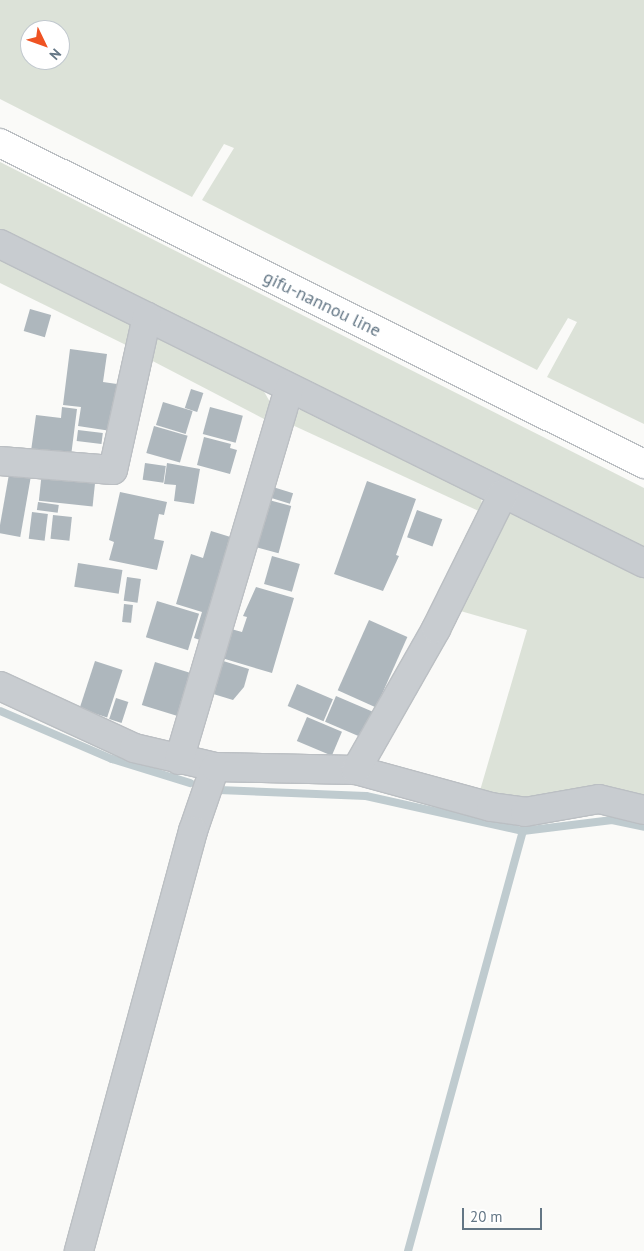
<!DOCTYPE html>
<html>
<head>
<meta charset="utf-8">
<style>
	body { margin:0 }
	#map { position:relative; width:644px; height:1251px; overflow:hidden; background:#fafaf8; font-family:"PT Sans",sans-serif }
	div>[style] { position:absolute }
	.green>* { inset:0; background:#dce2d8 }
	.stream>* { height:8px; margin:-4px; padding:0 4px; transform-origin:4px; border-radius:4px; background:#bfcbcf }
	.building>* { inset:0; background:#aeb7bd; transform-origin:0 0 }
	.roads { filter:drop-shadow(1px 0 #bbbfc3) drop-shadow(-1px 0 #bbbfc3) drop-shadow(0 1px #bbbfc3) drop-shadow(0 -1px #bbbfc3) }
	.minor>* { height:28px; margin:-14px; padding:0 14px; transform-origin:14px; border-radius:14px; background:#c8ccd0 }
	.major>* { height:28px; margin:-14px; padding:0 14px; transform-origin:14px; border-radius:14px; background:#fff }
	span { translate:-50% -50%; white-space:nowrap; text-align:center; line-height:1.15; -webkit-text-stroke:5px #fff; paint-order:stroke }
	.street-label { font-size:18px; color:#637685 }
	.north { position:absolute; left:20px; top:20px; width:50px; height:50px; box-sizing:border-box; background:#fff; border:1px solid #c1c8ce; border-radius:50%; rotate:132deg; font-size:14px; font-weight:700; line-height:20px; text-align:center; color:#637685 }
	.north::after { content:''; display:block; margin:auto; width:18px; height:22px; background:#ef5323; clip-path:polygon(50% 0,100% 100%,50% 72%,0 100%) }
	.scale { position:absolute; left:462px; top:1208px; width:80px; height:22px; box-sizing:border-box; border:2px solid #637685; border-top:0; padding-left:6px; font-size:15px; line-height:18px; white-space:nowrap; color:#637685; -webkit-text-stroke:4px #fff; paint-order:stroke }
</style>
</head>
<body>
<div id="map">
	<div class="green">
		<i style="clip-path:polygon(evenodd,0 0,644px 0,644px 424px,547px 377px,577px 322px,568px 318px,537px 370px,202px 200px,234px 148px,224px 144px,192px 197px,0 99px,0 0,30px 30px,60px 30px,60px 60px,30px 60px,30px 30px)"></i>
		<i style="clip-path:polygon(0 162px,644px 488px,644px 552px,0 231px)"></i>
		<i style="clip-path:polygon(0 259px,128px 317px,136px 327px,130px 347px,0 283px)"></i>
		<i style="clip-path:polygon(159px 335px,262px 388px,270px 402px,264px 419px,143px 356px,148px 341px)"></i>
		<i style="clip-path:polygon(301px 408px,481px 497px,483px 513px,288px 423px)"></i>
		<i style="clip-path:polygon(511px 511px,644px 577px,644px 797px,599px 784px,514px 801px,479px 794px,527px 630px,457px 610px,500px 517px)"></i>
	</div>
	<div class="stream">
		<i style="left:0;top:711px;width:122px;rotate:23.2deg"></i>
		<i style="left:112px;top:759px;width:82px;rotate:17.1deg"></i>
		<i style="left:219px;top:790px;width:147px;rotate:2.3deg"></i>
		<i style="left:366px;top:796px;width:161px;rotate:12.6deg"></i>
		<i style="left:523px;top:831px;width:90px;rotate:-7deg"></i>
		<i style="left:612px;top:820px;width:33px;rotate:12deg"></i>
		<i style="left:408px;top:1251px;width:435px;rotate:-74.7deg"></i>
	</div>
	<div class="building">
		<i style="left:30px;top:309px;width:22px;height:23px;rotate:16deg"></i>
		<i style="clip-path:polygon(70px 349px,107px 354px,103px 382px,117px 384px,111px 431px,78px 426px,81px 407px,63px 405px)"></i>
		<i style="left:191px;top:389px;width:13px;height:20px;rotate:18deg"></i>
		<i style="left:163px;top:402px;width:31px;height:24px;rotate:17deg"></i>
		<i style="clip-path:polygon(62px 407px,77px 409px,71px 456px,31px 451px,36px 415px,61px 418px)"></i>
		<i style="left:210px;top:407px;width:34px;height:28px;rotate:15deg"></i>
		<i style="left:154px;top:426px;width:35px;height:28px;rotate:16deg"></i>
		<i style="left:78px;top:430px;width:25px;height:11px;rotate:7deg"></i>
		<i style="clip-path:polygon(204px 437px,231px 444px,230px 448px,237px 450px,230px 474px,197px 465px)"></i>
		<i style="left:145px;top:463px;width:21px;height:17px;rotate:8deg"></i>
		<i style="clip-path:polygon(167px 463px,200px 469px,194px 504px,174px 501px,176px 485px,164px 484px)"></i>
		<i style="left:42px;top:471px;width:54px;height:30px;rotate:6deg"></i>
		<i style="left:9px;top:474px;width:22px;height:60px;rotate:10deg"></i>
		<i style="clip-path:polygon(367px 481px,416px 499px,396px 555px,399px 556px,383px 591px,334px 574px)"></i>
		<i style="left:273px;top:487px;width:21px;height:11px;rotate:17deg"></i>
		<i style="clip-path:polygon(120px 492px,167px 502px,164px 515px,159px 514px,154px 539px,164px 541px,157px 570px,109px 560px,114px 542px,109px 540px)"></i>
		<i style="left:269px;top:500px;width:23px;height:49px;rotate:15deg"></i>
		<i style="left:38px;top:502px;width:21px;height:8px;rotate:8deg"></i>
		<i style="left:417px;top:510px;width:27px;height:29px;rotate:20deg"></i>
		<i style="left:32px;top:512px;width:16px;height:27px;rotate:7deg"></i>
		<i style="left:53px;top:515px;width:19px;height:24px;rotate:6deg"></i>
		<i style="clip-path:polygon(211px 531px,237px 539px,209px 643px,194px 638px,202px 612px,176px 604px,191px 554px,203px 558px)"></i>
		<i style="left:272px;top:556px;width:29px;height:29px;rotate:16deg"></i>
		<i style="left:78px;top:563px;width:45px;height:24px;rotate:9deg"></i>
		<i style="left:127px;top:577px;width:14px;height:24px;rotate:8deg"></i>
		<i style="clip-path:polygon(256px 587px,294px 598px,272px 673px,215px 656px,224px 627px,242px 632px,247px 617px,243px 616px)"></i>
		<i style="left:157px;top:601px;width:44px;height:38px;rotate:17deg"></i>
		<i style="left:124px;top:604px;width:9px;height:18px;rotate:6deg"></i>
		<i style="left:369px;top:620px;width:42px;height:77px;rotate:24deg"></i>
		<i style="clip-path:polygon(220px 660px,249px 669px,244px 687px,233px 700px,210px 693px)"></i>
		<i style="left:95px;top:661px;width:29px;height:50px;rotate:18deg"></i>
		<i style="left:155px;top:662px;width:39px;height:45px;rotate:17deg"></i>
		<i style="left:297px;top:684px;width:39px;height:24px;rotate:23deg"></i>
		<i style="left:336px;top:696px;width:40px;height:28px;rotate:23deg"></i>
		<i style="left:116px;top:698px;width:13px;height:22px;rotate:18deg"></i>
		<i style="left:307px;top:717px;width:38px;height:26px;rotate:23deg"></i>
	</div>
	<div class="roads">
		<div class="minor">
			<i style="left:0;top:244px;width:719px;rotate:26.35deg"></i>
			<i style="left:0;top:461px;width:113px;rotate:4.6deg"></i>
			<i style="left:113px;top:470px;width:157px;rotate:-77.5deg"></i>
			<i style="left:0;top:686px;width:148px;rotate:24.8deg"></i>
			<i style="left:134px;top:748px;width:83px;rotate:13.2deg"></i>
			<i style="left:215px;top:767px;width:68px;rotate:109deg"></i>
			<i style="left:193px;top:831px;width:435px;rotate:105.2deg"></i>
			<i style="left:179px;top:760px;width:387px;rotate:-73.5deg"></i>
			<i style="left:215px;top:767px;width:141px;rotate:1.2deg"></i>
			<i style="left:356px;top:770px;width:140px;rotate:15.3deg"></i>
			<i style="left:491px;top:807px;width:34px;rotate:8deg"></i>
			<i style="left:525px;top:812px;width:75px;rotate:-10deg"></i>
			<i style="left:599px;top:799px;width:46px;rotate:13.7deg"></i>
			<i style="left:356px;top:770px;width:162px;rotate:-60.4deg"></i>
			<i style="left:436px;top:629px;width:151px;rotate:-63.6deg"></i>
		</div>
		<div class="major">
			<i style="left:0;top:143px;width:720px;rotate:26.49deg"></i>
		</div>
	</div>
	<div class="street-label">
		<span style="left:322px;top:304px;rotate:26deg">gifu-nannou line</span>
	</div>
	<div class="north">N</div>
	<div class="scale">20 m</div>
</div>
</body>
</html>
